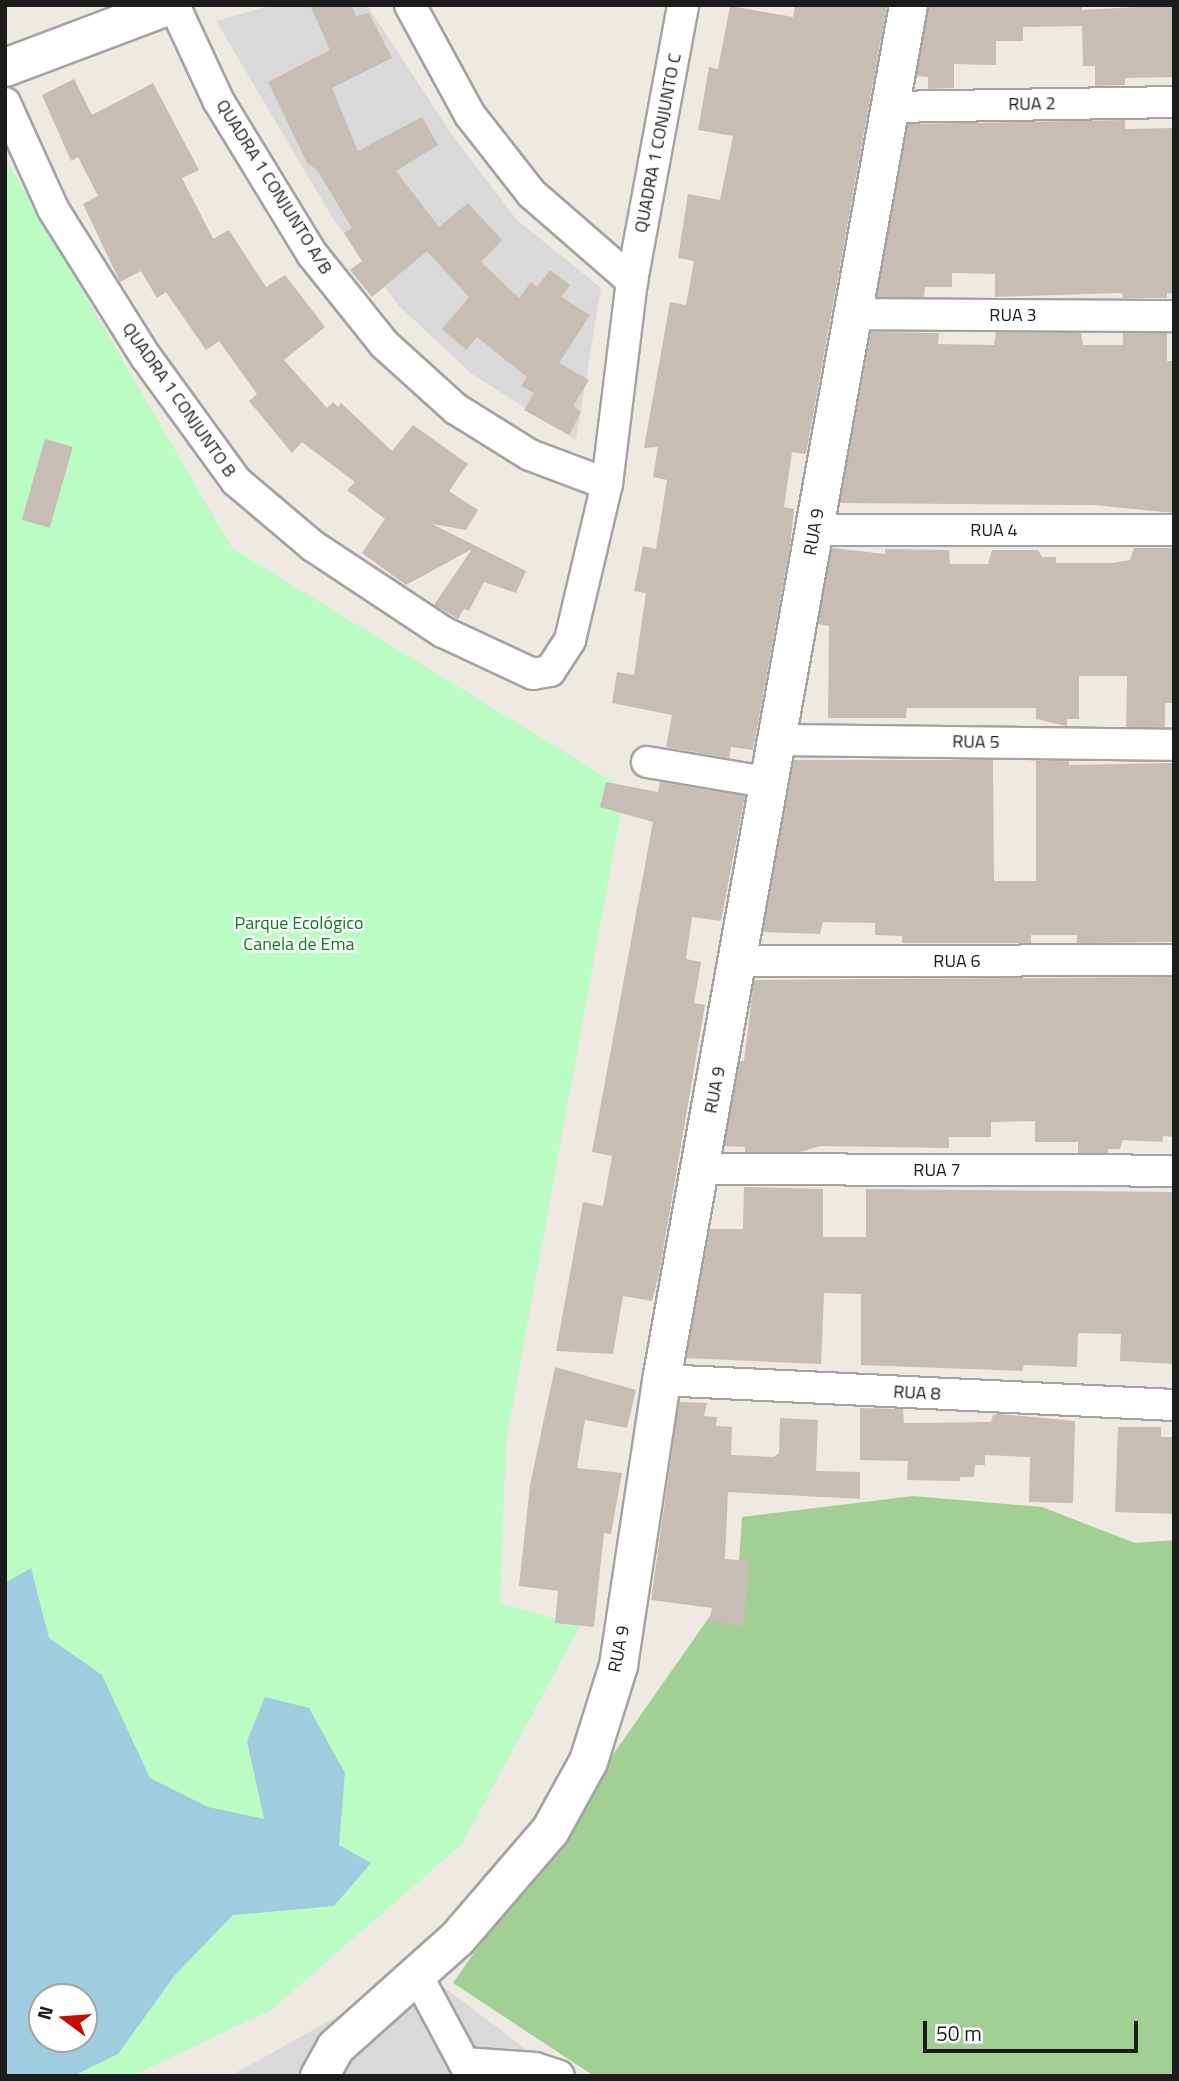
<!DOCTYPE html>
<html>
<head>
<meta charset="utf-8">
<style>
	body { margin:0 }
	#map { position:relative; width:1179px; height:2081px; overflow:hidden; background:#eeeae1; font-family:"Titillium Web",sans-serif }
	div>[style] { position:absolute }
	.residential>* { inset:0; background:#dad9d9 }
	.forest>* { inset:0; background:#a2cf94 }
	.park>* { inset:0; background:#bbfbc4 }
	.water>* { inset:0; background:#9fccde }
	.building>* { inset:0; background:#c6bdb4; transform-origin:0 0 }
	.roads { filter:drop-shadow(2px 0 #a3a3a3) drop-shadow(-2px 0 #a3a3a3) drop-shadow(0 2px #a3a3a3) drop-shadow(0 -2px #a3a3a3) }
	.minor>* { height:30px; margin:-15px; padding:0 15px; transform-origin:15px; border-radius:15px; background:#fff }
	.tertiary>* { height:37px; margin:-18.5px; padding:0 18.5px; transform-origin:18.5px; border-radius:18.5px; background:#fff }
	span { translate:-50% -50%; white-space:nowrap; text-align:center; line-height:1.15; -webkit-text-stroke:5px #fff; paint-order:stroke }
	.street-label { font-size:18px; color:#1c1c1c }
	.park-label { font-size:18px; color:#077d18 }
	.frame { position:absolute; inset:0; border:7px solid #1c1c1c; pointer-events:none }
	.north { position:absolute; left:28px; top:1983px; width:70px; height:70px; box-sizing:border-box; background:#fff; border:2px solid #a4a4a4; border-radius:50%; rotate:286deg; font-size:19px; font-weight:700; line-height:28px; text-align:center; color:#1c1c1c }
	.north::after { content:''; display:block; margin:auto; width:24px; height:32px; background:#c80c00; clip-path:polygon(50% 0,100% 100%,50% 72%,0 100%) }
	.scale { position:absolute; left:923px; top:2021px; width:215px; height:32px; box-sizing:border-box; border:4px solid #1c1c1c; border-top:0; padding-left:9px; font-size:21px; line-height:24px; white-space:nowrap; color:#1c1c1c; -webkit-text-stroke:5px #fff; paint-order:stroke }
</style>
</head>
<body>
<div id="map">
	<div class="residential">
		<i style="clip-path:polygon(273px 5px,367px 5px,452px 135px,517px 220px,601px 288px,576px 440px,472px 374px,400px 307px,335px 222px,216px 21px)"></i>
		<i style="clip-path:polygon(421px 1970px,562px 2076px,230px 2076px)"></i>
	</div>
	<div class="forest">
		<i style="clip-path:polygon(913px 1496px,1042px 1507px,1135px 1543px,1174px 1540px,1174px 2076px,594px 2076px,453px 1983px,738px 1576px,742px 1517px)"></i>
	</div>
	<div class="park">
		<i style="clip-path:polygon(evenodd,5px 158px,232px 548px,625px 789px,506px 1441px,500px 1603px,580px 1626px,462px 1844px,271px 2010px,132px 2076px,5px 2076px,5px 158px,42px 1997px,84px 1997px,84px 2039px,42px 2039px,42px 1997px)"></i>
	</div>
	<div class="water">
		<i style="clip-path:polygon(evenodd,31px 1568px,49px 1638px,102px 1675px,150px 1778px,208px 1807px,264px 1819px,247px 1741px,265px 1697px,309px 1708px,345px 1773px,339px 1845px,371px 1863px,334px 1906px,233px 1915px,175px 1975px,118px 2054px,73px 2076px,5px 2076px,5px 1583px,31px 1568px,42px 1997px,84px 1997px,84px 2039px,42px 2039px,42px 1997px)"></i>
	</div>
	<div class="building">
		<i style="clip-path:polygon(310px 5px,351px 5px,356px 16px,369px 13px,392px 58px,332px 88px,358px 151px,422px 117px,438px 145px,396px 171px,439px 227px,468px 203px,502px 240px,481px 262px,519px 298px,531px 282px,537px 287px,550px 270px,570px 285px,561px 297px,590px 315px,559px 363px,589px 380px,573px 406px,581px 412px,569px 435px,524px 410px,534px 393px,521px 386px,527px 377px,477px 337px,466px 350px,442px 329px,469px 297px,427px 251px,372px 297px,350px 270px,362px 261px,344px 233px,352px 228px,317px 170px,307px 163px,268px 82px,330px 50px)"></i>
		<i style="clip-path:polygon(795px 5px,887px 5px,806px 454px,792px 452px,784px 507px,794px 509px,790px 546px,753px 750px,731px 747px,729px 758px,666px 747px,672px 715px,612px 703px,617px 672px,634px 675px,646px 593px,634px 591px,643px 546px,656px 549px,667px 480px,653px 477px,658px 447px,644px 448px,670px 302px,686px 305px,694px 261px,678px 258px,688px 194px,720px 200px,733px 136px,698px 130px,709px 67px,718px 69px,730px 6px,793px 17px)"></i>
		<i style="clip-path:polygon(928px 5px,1082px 5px,1082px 10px,1174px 5px,1174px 77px,1125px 78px,1125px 85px,1095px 86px,1095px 66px,1083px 66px,1082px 26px,1023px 27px,1023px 41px,996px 41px,996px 65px,954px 64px,954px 88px,928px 89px,928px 77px,916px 76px)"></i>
		<i style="clip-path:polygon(74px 79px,92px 115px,153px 83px,199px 170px,182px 178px,213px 239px,229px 230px,266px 287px,285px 275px,325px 327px,284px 360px,327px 408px,333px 402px,338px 407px,341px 403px,392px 451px,413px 425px,468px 464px,449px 491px,478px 510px,466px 530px,432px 524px,526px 571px,516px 593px,484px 582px,469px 611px,464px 609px,458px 619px,434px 605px,472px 549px,406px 585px,362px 553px,385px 519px,347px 490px,355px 482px,302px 442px,292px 453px,249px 401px,257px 394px,219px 341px,206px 350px,166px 292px,157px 298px,141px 271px,120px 282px,83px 204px,98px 196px,78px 157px,71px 161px,42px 95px)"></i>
		<i style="clip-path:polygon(1125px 120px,1125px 129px,1174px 128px,1174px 294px,1167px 293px,1167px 298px,1123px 298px,1122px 293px,995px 297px,995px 274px,952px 273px,952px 287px,925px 287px,924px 297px,877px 297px,908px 124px)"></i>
		<i style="clip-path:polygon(871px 332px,939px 333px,938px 344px,994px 345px,996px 332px,1081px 333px,1083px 345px,1123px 345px,1123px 333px,1167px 333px,1167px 361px,1174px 361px,1174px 513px,1093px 505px,840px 503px)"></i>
		<i style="left:45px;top:439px;width:29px;height:84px;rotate:16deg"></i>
		<i style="clip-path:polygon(832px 548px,885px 554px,885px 549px,949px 550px,950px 564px,988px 564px,992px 550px,1038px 550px,1042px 557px,1056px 557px,1056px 563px,1112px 563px,1130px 560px,1134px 548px,1174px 548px,1174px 703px,1165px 703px,1165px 727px,1126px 727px,1127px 676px,1079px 676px,1079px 719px,1067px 719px,1067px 726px,1036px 719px,1036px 708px,907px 708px,906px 718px,828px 718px,829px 626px,818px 624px)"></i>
		<i style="clip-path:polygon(794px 760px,993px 760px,994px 881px,1036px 881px,1036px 761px,1069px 761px,1069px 765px,1174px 763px,1174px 942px,1077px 943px,1077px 935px,1031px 935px,1031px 943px,902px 943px,902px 936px,875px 935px,875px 923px,823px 922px,820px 934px,763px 932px)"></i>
		<i style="clip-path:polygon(606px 782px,658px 792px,660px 782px,745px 796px,721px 921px,692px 917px,686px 959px,701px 962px,694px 1003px,705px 1005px,659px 1274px,652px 1301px,623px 1296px,613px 1354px,556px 1351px,583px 1202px,603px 1206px,612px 1156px,592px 1152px,653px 822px,600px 807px)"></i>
		<i style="clip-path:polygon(1174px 977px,1174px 1137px,1163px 1136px,1162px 1142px,1123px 1140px,1120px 1149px,1108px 1149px,1108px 1153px,1078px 1153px,1078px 1142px,1035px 1142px,1035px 1121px,991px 1122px,991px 1137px,949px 1137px,949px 1148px,820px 1146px,800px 1152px,745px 1152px,745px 1147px,724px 1146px,740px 1061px,744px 1061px,754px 980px)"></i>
		<i style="clip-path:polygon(744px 1187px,823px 1189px,823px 1237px,866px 1237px,866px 1189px,1174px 1192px,1174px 1364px,1120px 1361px,1121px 1334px,1078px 1333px,1077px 1367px,1024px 1365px,1022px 1371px,861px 1365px,861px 1294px,824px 1293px,821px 1364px,686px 1358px,710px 1229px,743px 1229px)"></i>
		<i style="clip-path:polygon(555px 1367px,636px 1390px,627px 1428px,585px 1420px,577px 1468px,622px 1473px,611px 1534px,604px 1533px,594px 1627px,555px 1623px,558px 1591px,519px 1586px,530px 1485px)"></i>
		<i style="clip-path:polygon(679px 1402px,707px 1403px,704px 1416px,717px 1417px,716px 1426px,732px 1427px,731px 1455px,774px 1457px,779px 1453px,780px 1418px,818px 1420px,816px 1471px,860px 1472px,860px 1499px,728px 1492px,725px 1559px,750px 1561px,743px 1627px,709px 1621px,712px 1608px,651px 1600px)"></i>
		<i style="clip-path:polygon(860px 1408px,903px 1409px,904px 1423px,991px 1422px,993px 1415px,999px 1414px,1075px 1421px,1073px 1503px,1029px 1502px,1030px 1457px,985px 1455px,985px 1465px,975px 1465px,974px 1477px,960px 1477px,960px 1481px,907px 1480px,908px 1461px,860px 1460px)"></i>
		<i style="clip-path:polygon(1118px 1427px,1161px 1427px,1161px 1437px,1174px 1437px,1174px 1514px,1115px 1512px)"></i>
	</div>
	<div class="roads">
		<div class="minor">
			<i style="left:174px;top:5px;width:105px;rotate:65.1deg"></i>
			<i style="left:218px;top:100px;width:180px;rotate:58.6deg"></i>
			<i style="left:312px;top:254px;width:115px;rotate:51.3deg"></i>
			<i style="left:384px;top:344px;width:97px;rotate:42.1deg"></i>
			<i style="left:456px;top:409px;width:87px;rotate:31.9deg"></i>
			<i style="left:530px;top:455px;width:82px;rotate:20.6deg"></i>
			<i style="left:410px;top:5px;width:125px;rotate:61.4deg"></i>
			<i style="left:470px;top:115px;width:100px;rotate:51.9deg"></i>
			<i style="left:532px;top:194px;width:133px;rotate:41deg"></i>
			<i style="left:5px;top:103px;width:116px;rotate:65.6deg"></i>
			<i style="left:53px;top:209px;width:175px;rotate:57.9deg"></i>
			<i style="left:146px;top:357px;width:153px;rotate:54deg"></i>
			<i style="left:236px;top:481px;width:101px;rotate:40.2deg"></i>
			<i style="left:313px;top:546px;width:156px;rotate:33.5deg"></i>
			<i style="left:443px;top:632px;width:99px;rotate:25deg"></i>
			<i style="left:533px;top:674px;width:17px;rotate:-10deg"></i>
			<i style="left:550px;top:671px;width:37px;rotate:-57deg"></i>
			<i style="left:570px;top:640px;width:160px;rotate:-76.7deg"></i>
			<i style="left:607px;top:484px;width:205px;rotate:-83deg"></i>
			<i style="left:632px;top:281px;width:281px;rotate:-79.5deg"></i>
			<i style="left:890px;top:107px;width:284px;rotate:-1deg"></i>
			<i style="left:853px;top:314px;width:321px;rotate:0.4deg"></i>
			<i style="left:814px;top:530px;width:360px"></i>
			<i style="left:778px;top:740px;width:396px;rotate:0.7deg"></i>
			<i style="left:647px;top:762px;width:126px;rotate:9.6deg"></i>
			<i style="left:740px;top:961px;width:434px;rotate:-0.1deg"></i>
			<i style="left:700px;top:1169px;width:474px;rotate:0.2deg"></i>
			<i style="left:661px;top:1380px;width:514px;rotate:2.79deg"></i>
			<i style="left:418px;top:1977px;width:112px;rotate:61.8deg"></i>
			<i style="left:464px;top:2063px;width:71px;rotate:4deg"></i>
			<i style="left:535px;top:2068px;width:25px;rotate:18deg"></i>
		</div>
		<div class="tertiary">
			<i style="left:5px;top:67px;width:175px;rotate:-20.7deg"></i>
			<i style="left:319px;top:2076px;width:33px;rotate:-61deg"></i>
			<i style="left:335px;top:2047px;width:164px;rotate:-41.8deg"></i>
			<i style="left:457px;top:1938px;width:143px;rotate:-49.3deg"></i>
			<i style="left:550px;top:1830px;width:79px;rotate:-61.2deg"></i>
			<i style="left:588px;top:1761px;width:101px;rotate:-72.6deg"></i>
			<i style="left:618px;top:1665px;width:288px;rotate:-81.4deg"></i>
			<i style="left:661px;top:1380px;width:1397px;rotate:-79.82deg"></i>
		</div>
	</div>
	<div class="street-label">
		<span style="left:1032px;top:104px;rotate:-1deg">RUA 2</span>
		<span style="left:658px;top:143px;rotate:-79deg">QUADRA 1 CONJUNTO C</span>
		<span style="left:274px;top:187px;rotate:58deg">QUADRA 1 CONJUNTO A/B</span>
		<span style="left:1013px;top:315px">RUA 3</span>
		<span style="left:179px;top:400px;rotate:55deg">QUADRA 1 CONJUNTO B</span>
		<span style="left:994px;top:530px">RUA 4</span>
		<span style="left:814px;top:532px;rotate:-80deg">RUA 9</span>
		<span style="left:976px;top:742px;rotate:1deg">RUA 5</span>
		<span style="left:957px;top:961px">RUA 6</span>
		<span style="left:715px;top:1090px;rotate:-79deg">RUA 9</span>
		<span style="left:937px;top:1170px">RUA 7</span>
		<span style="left:917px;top:1393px;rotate:3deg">RUA 8</span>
		<span style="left:619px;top:1649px;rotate:-79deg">RUA 9</span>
	</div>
	<div class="park-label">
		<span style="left:299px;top:934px">Parque Ecológico<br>Canela de Ema</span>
	</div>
	<div class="frame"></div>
	<div class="north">N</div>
	<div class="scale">50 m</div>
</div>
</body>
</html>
